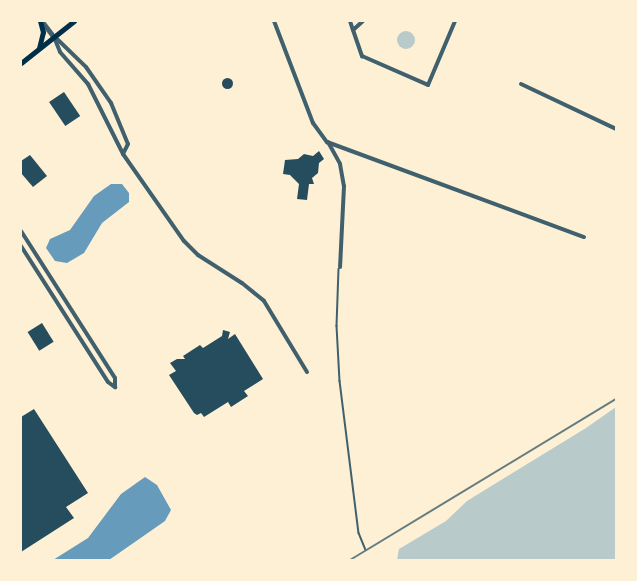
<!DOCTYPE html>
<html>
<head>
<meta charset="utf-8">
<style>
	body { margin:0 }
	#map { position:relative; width:637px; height:581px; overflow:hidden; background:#fdf0d5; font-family:Montserrat,sans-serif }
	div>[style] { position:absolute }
	.green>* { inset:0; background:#b9caca }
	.round { border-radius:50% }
	.water>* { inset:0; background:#669bbc }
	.building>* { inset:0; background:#264d5e; transform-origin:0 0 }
	.service>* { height:1.5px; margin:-0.75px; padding:0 0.75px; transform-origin:0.75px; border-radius:0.75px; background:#3f606c }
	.minor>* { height:4px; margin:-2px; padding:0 2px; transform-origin:2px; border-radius:2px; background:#3f606c }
	.tertiary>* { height:4.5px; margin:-2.25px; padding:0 2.25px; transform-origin:2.25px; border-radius:2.25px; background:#3f606c }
	.secondary>* { height:5px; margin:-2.5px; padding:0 2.5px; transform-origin:2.5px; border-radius:2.5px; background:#003049 }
	.rail>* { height:2px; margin:-1px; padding:0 1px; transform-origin:1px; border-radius:1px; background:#657d81 }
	span { translate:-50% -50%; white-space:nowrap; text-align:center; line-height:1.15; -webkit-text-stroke:4.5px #fdf0d5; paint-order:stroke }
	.frame { position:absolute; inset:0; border:22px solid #fdf0d5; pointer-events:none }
</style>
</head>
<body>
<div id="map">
	<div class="green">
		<i class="round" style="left:397px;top:31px;width:18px;height:18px"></i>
		<i style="clip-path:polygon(616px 407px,616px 560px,397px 560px,399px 549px,446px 521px,467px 501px,586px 428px)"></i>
	</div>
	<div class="water">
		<i style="clip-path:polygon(111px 184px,122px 184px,129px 193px,129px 202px,102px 223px,84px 253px,67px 263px,55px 261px,46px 248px,50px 239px,70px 230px,94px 196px)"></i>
		<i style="clip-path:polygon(145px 477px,157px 485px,171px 510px,165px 521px,109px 560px,53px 560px,88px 538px,121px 494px)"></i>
	</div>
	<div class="building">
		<i class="round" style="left:221.5px;top:77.5px;width:11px;height:11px"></i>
		<i style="left:64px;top:92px;width:29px;height:18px;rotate:56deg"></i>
		<i style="clip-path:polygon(319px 151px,324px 159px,319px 163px,318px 173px,312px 178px,314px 184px,309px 184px,307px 200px,297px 199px,299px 184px,290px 175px,283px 174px,285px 160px,298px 159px,304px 154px,313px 156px)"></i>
		<i style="clip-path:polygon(30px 155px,47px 176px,33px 187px,21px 173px,21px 161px)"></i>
		<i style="left:42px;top:323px;width:22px;height:17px;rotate:58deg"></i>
		<i style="clip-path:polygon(223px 330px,230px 332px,228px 339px,235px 334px,263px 379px,244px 391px,248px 396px,231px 407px,228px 402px,204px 417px,201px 413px,197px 415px,194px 413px,169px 375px,176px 371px,170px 363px,177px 359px,185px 359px,183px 356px,200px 345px,203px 348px,222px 336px)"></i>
		<i style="clip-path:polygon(34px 409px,88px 493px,66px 507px,74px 518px,21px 552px,21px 417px)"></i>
	</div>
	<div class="service">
		<i style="left:339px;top:269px;width:57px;rotate:92deg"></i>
		<i style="left:337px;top:326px;width:55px;rotate:86.9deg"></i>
		<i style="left:340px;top:381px;width:153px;rotate:82.9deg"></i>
		<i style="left:359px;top:533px;width:18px;rotate:68deg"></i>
	</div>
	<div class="minor">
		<i style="left:274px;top:21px;width:109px;rotate:69.1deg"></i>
		<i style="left:313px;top:123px;width:24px;rotate:54deg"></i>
		<i style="left:327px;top:142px;width:274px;rotate:20.3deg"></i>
		<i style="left:350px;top:21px;width:9px;rotate:72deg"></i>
		<i style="left:363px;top:21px;width:13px;rotate:138deg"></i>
		<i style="left:353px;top:30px;width:28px;rotate:71deg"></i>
		<i style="left:362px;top:56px;width:72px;rotate:23.7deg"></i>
		<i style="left:428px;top:85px;width:69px;rotate:-67.1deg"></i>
		<i style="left:54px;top:37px;width:16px;rotate:68deg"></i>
		<i style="left:60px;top:52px;width:43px;rotate:48.8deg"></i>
		<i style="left:88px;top:84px;width:78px;rotate:63.4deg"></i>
		<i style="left:123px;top:154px;width:106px;rotate:55deg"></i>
		<i style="left:184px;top:241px;width:20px;rotate:45deg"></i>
		<i style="left:198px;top:255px;width:52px;rotate:32.5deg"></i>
		<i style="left:242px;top:283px;width:28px;rotate:39deg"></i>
		<i style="left:264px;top:301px;width:83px;rotate:58.8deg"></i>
		<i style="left:55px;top:37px;width:43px;rotate:44.1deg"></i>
		<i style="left:86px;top:67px;width:44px;rotate:55.2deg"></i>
		<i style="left:111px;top:103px;width:44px;rotate:67.5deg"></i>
		<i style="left:128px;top:144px;width:11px;rotate:117deg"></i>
		<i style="left:521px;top:84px;width:105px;rotate:25.3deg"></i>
		<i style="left:328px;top:142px;width:25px;rotate:61deg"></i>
		<i style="left:340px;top:164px;width:22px;rotate:80deg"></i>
		<i style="left:344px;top:186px;width:81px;rotate:92.8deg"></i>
		<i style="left:21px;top:231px;width:174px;rotate:57.4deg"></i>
		<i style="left:115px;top:378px;width:9px;rotate:90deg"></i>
		<i style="left:21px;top:246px;width:161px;rotate:57.4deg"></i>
		<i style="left:108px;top:382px;width:9px;rotate:36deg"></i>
	</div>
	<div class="tertiary">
		<i style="left:42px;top:21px;width:20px;rotate:53deg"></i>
	</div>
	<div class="secondary">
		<i style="left:39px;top:48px;width:16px;rotate:-76deg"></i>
		<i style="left:43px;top:32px;width:11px;rotate:-105deg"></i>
		<i style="left:21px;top:63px;width:68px;rotate:-38.4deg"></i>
	</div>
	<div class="rail">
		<i style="left:350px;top:560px;width:311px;rotate:-31.2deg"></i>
	</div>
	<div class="frame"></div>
</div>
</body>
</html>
